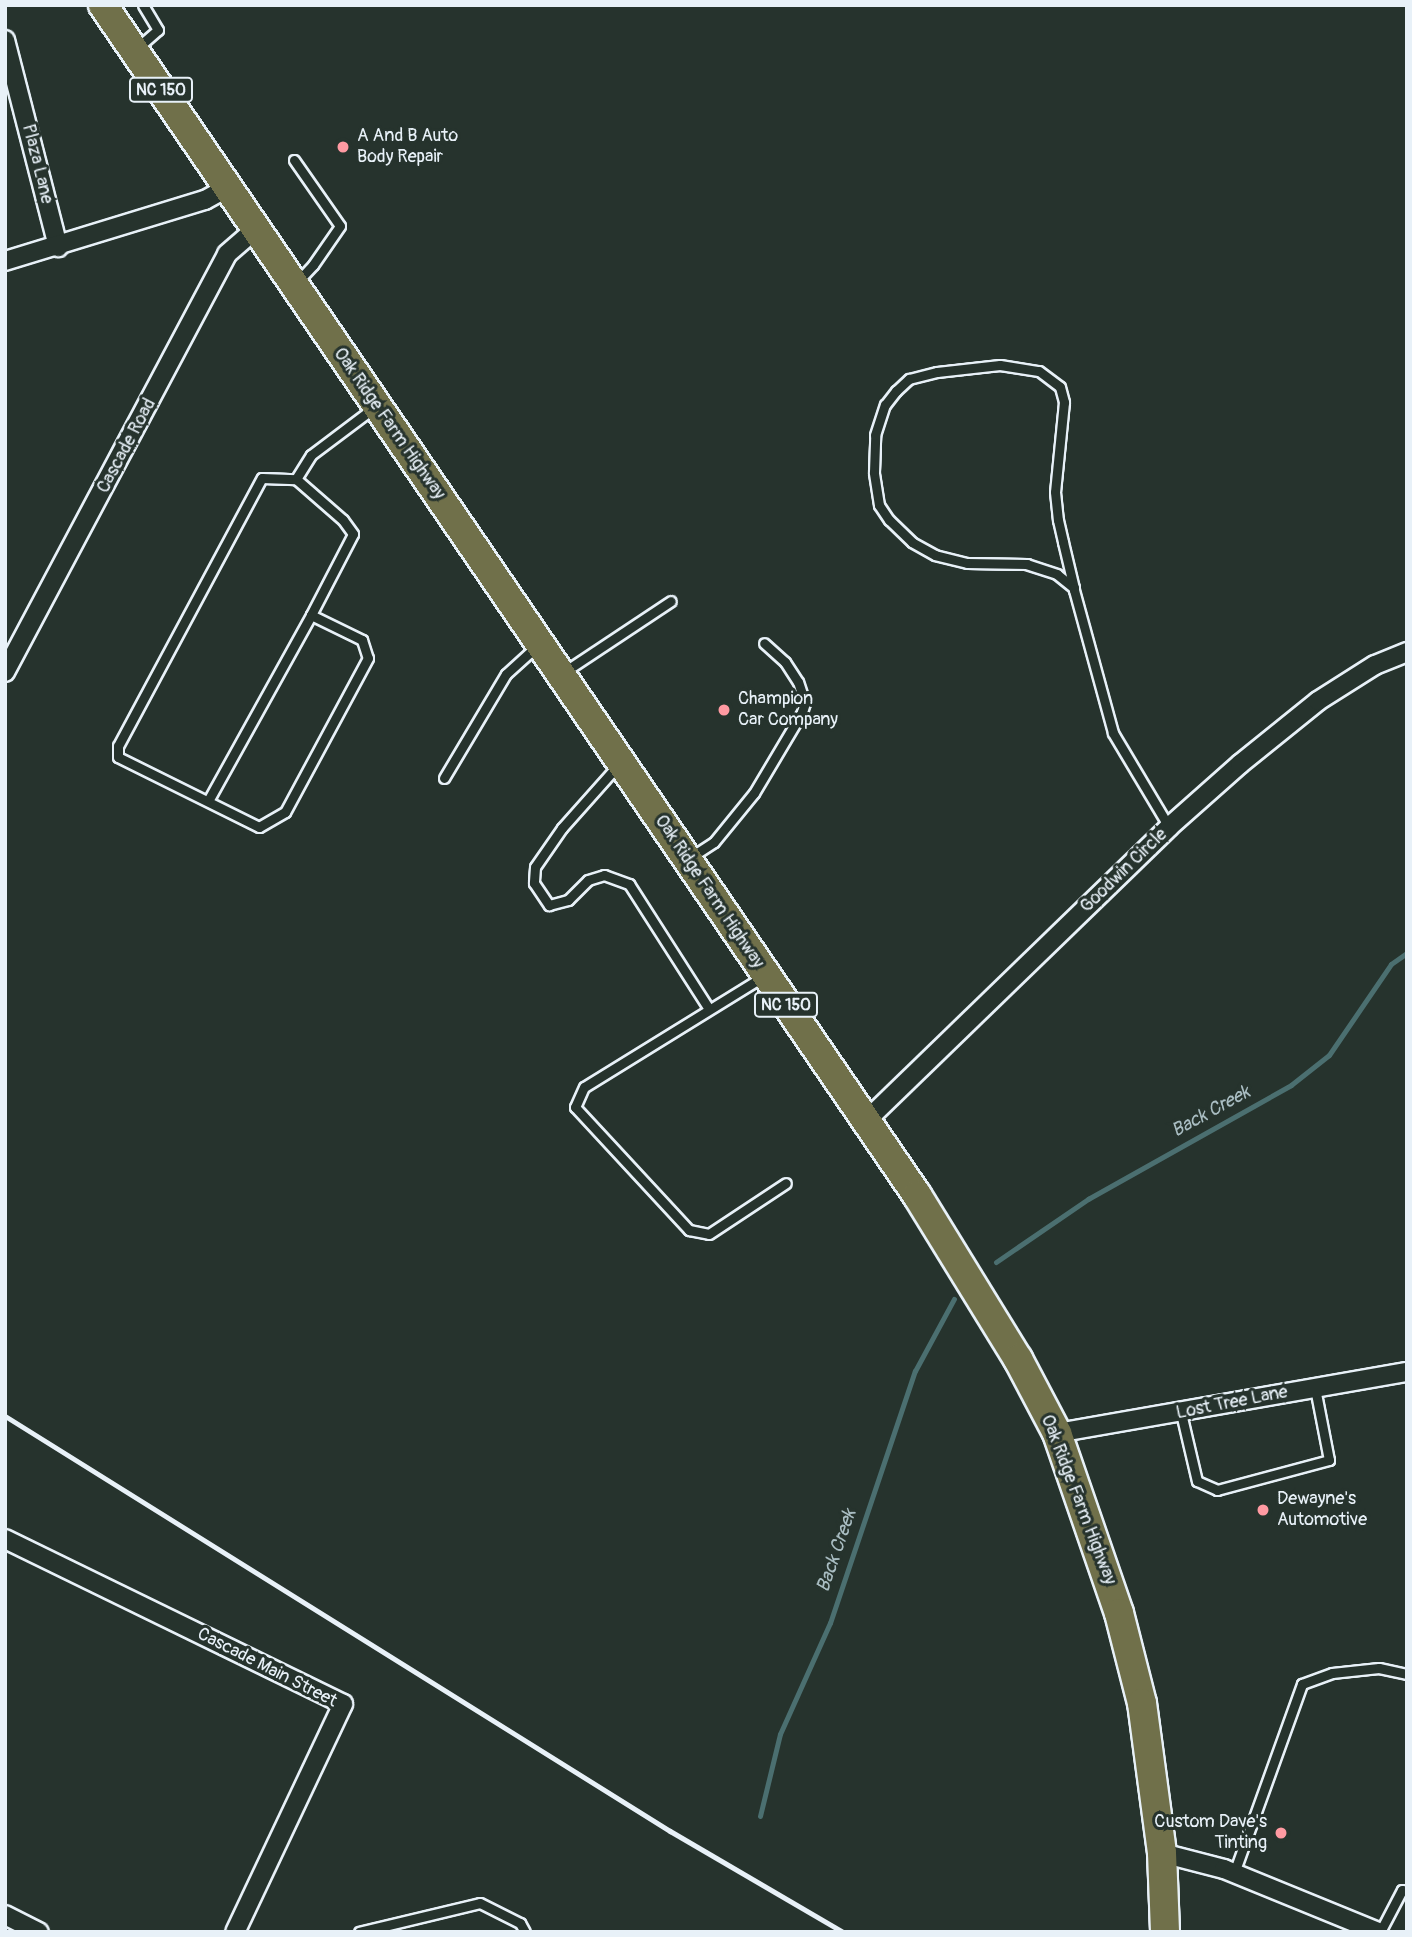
<!DOCTYPE html>
<html>
<head>
<meta charset="utf-8">
<style>
	body { margin:0 }
	#map { position:relative; width:1412px; height:1937px; overflow:hidden; background:#26332d; font-family:Pangolin,sans-serif }
	div>[style] { position:absolute }
	.stream>* { height:5px; margin:-2.5px; padding:0 2.5px; transform-origin:2.5px; border-radius:2.5px; background:#4b6f70 }
	.roads { filter:drop-shadow(2px 0 #e8f1f8) drop-shadow(-2px 0 #e8f1f8) drop-shadow(0 2px #e8f1f8) drop-shadow(0 -2px #e8f1f8) }
	.service>* { height:9px; margin:-4.5px; padding:0 4.5px; transform-origin:4.5px; border-radius:4.5px; background:#26332d }
	.minor>* { height:18px; margin:-9px; padding:0 9px; transform-origin:9px; border-radius:9px; background:#26332d }
	.primary>* { height:28px; margin:-14px; padding:0 14px; transform-origin:14px; border-radius:14px; background:#70704a }
	.rail>* { height:5px; margin:-2.5px; padding:0 2.5px; transform-origin:2.5px; border-radius:2.5px; background:#e8f1f8 }
	.dots>* { width:19px; height:19px; translate:-50% -50%; box-sizing:border-box; border:4px solid #26332d; border-radius:50% }
	span { translate:-50% -50%; white-space:nowrap; text-align:center; line-height:1.15; -webkit-text-stroke:6px #26332d; paint-order:stroke }
	.shield-label span { padding:2px 5px; background:#26332d; border:2px solid; border-radius:5px; -webkit-text-stroke-width:0 }
	.shield-label { font-size:16px; color:#e8f1f8; font-weight:700 }
	.poi-label { font-size:18px; color:#e8f1f8 }
	.left { translate:0 -50%; text-align:left }
	.right { translate:-100% -50%; text-align:right }
	.street-label { font-size:18px; color:#e8f1f8 }
	.water-label { font-size:19px; color:#a9bdc2; font-style:italic }
	.frame { position:absolute; inset:0; border:7px solid #e8f1f8; pointer-events:none }
</style>
</head>
<body>
<div id="map">
	<div class="stream">
		<i style="left:996px;top:1262px;width:112px;rotate:-34.4deg"></i>
		<i style="left:1088px;top:1199px;width:233px;rotate:-29.3deg"></i>
		<i style="left:1291px;top:1085px;width:48px;rotate:-38.3deg"></i>
		<i style="left:1329px;top:1055px;width:110px;rotate:-55.7deg"></i>
		<i style="left:1391px;top:964px;width:19px;rotate:-35deg"></i>
		<i style="left:760px;top:1816px;width:84px;rotate:-76.3deg"></i>
		<i style="left:780px;top:1734px;width:122px;rotate:-65.8deg"></i>
		<i style="left:830px;top:1623px;width:266px;rotate:-71.4deg"></i>
		<i style="left:915px;top:1371px;width:82px;rotate:-61.6deg"></i>
	</div>
	<div class="roads">
		<div class="service">
			<i style="left:136px;top:49px;width:29px;rotate:-41deg"></i>
			<i style="left:158px;top:30px;width:29px;rotate:-121deg"></i>
			<i style="left:294px;top:160px;width:80px;rotate:55.1deg"></i>
			<i style="left:340px;top:226px;width:47px;rotate:124.7deg"></i>
			<i style="left:313px;top:265px;width:25px;rotate:133deg"></i>
			<i style="left:296px;top:479px;width:62px;rotate:41.1deg"></i>
			<i style="left:343px;top:520px;width:17px;rotate:54deg"></i>
			<i style="left:353px;top:534px;width:91px;rotate:117.4deg"></i>
			<i style="left:311px;top:615px;width:57px;rotate:26.1deg"></i>
			<i style="left:362px;top:640px;width:19px;rotate:72deg"></i>
			<i style="left:368px;top:658px;width:175px;rotate:118.3deg"></i>
			<i style="left:285px;top:812px;width:30px;rotate:150deg"></i>
			<i style="left:259px;top:827px;width:157px;rotate:-153.6deg"></i>
			<i style="left:118px;top:757px;width:11px;rotate:-90deg"></i>
			<i style="left:118px;top:746px;width:304px;rotate:-61.8deg"></i>
			<i style="left:262px;top:478px;width:34px;rotate:2deg"></i>
			<i style="left:296px;top:479px;width:28px;rotate:-58deg"></i>
			<i style="left:311px;top:455px;width:80px;rotate:-36.9deg"></i>
			<i style="left:1074px;top:588px;width:22px;rotate:-141deg"></i>
			<i style="left:1057px;top:574px;width:32px;rotate:-162deg"></i>
			<i style="left:1027px;top:564px;width:60px;rotate:-179deg"></i>
			<i style="left:967px;top:563px;width:33px;rotate:-166deg"></i>
			<i style="left:935px;top:555px;width:26px;rotate:-151deg"></i>
			<i style="left:912px;top:542px;width:32px;rotate:-136deg"></i>
			<i style="left:889px;top:520px;width:18px;rotate:-124deg"></i>
			<i style="left:879px;top:505px;width:33px;rotate:-99deg"></i>
			<i style="left:874px;top:472px;width:37px;rotate:-88deg"></i>
			<i style="left:875px;top:435px;width:32px;rotate:-72deg"></i>
			<i style="left:885px;top:405px;width:18px;rotate:-52deg"></i>
			<i style="left:896px;top:391px;width:18px;rotate:-43deg"></i>
			<i style="left:909px;top:379px;width:29px;rotate:-14deg"></i>
			<i style="left:937px;top:372px;width:63px;rotate:-6.3deg"></i>
			<i style="left:1000px;top:365px;width:39px;rotate:9deg"></i>
			<i style="left:1039px;top:371px;width:26px;rotate:37deg"></i>
			<i style="left:1060px;top:387px;width:16px;rotate:75deg"></i>
			<i style="left:1064px;top:402px;width:90px;rotate:95.7deg"></i>
			<i style="left:1055px;top:492px;width:28px;rotate:84deg"></i>
			<i style="left:1058px;top:520px;width:23px;rotate:77deg"></i>
			<i style="left:1063px;top:542px;width:47px;rotate:76.6deg"></i>
			<i style="left:1074px;top:588px;width:2px;rotate:90deg"></i>
			<i style="left:1074px;top:590px;width:148px;rotate:74.7deg"></i>
			<i style="left:1113px;top:733px;width:109px;rotate:59.2deg"></i>
			<i style="left:564px;top:672px;width:128px;rotate:-33.6deg"></i>
			<i style="left:619px;top:764px;width:86px;rotate:131.7deg"></i>
			<i style="left:562px;top:828px;width:47px;rotate:124.7deg"></i>
			<i style="left:535px;top:867px;width:16px;rotate:94deg"></i>
			<i style="left:534px;top:883px;width:27px;rotate:56deg"></i>
			<i style="left:549px;top:905px;width:20px;rotate:-15deg"></i>
			<i style="left:568px;top:900px;width:28px;rotate:-45deg"></i>
			<i style="left:588px;top:880px;width:17px;rotate:-17deg"></i>
			<i style="left:604px;top:875px;width:27px;rotate:20deg"></i>
			<i style="left:629px;top:884px;width:148px;rotate:57.4deg"></i>
			<i style="left:444px;top:778px;width:121px;rotate:-59.2deg"></i>
			<i style="left:506px;top:674px;width:43px;rotate:-42.2deg"></i>
			<i style="left:208px;top:801px;width:213px;rotate:-61deg"></i>
			<i style="left:691px;top:857px;width:27px;rotate:-33deg"></i>
			<i style="left:714px;top:842px;width:63px;rotate:-50.8deg"></i>
			<i style="left:754px;top:793px;width:94px;rotate:-59.3deg"></i>
			<i style="left:802px;top:712px;width:9px;rotate:-72deg"></i>
			<i style="left:805px;top:703px;width:22px;rotate:-108deg"></i>
			<i style="left:798px;top:682px;width:24px;rotate:-123deg"></i>
			<i style="left:785px;top:662px;width:28px;rotate:-138deg"></i>
			<i style="left:764px;top:976px;width:211px;rotate:148.3deg"></i>
			<i style="left:584px;top:1087px;width:22px;rotate:114deg"></i>
			<i style="left:575px;top:1107px;width:168px;rotate:47.2deg"></i>
			<i style="left:689px;top:1230px;width:20px;rotate:11deg"></i>
			<i style="left:709px;top:1234px;width:92px;rotate:-33.5deg"></i>
			<i style="left:1181px;top:1413px;width:70px;rotate:76.8deg"></i>
			<i style="left:1197px;top:1481px;width:22px;rotate:24deg"></i>
			<i style="left:1217px;top:1490px;width:116px;rotate:-15deg"></i>
			<i style="left:1329px;top:1460px;width:73px;rotate:-101deg"></i>
			<i style="left:1234px;top:1873px;width:201px;rotate:-70.2deg"></i>
			<i style="left:1302px;top:1684px;width:32px;rotate:-20deg"></i>
			<i style="left:1332px;top:1673px;width:47px;rotate:-6.1deg"></i>
			<i style="left:1379px;top:1668px;width:29px;rotate:12deg"></i>
			<i style="left:359px;top:1932px;width:124px;rotate:-13.5deg"></i>
			<i style="left:480px;top:1903px;width:45px;rotate:26.6deg"></i>
			<i style="left:520px;top:1923px;width:10px;rotate:61deg"></i>
			<i style="left:1380px;top:1932px;width:47px;rotate:-62.4deg"></i>
			<i style="left:1402px;top:1890px;width:5px;rotate:11deg"></i>
		</div>
		<div class="minor">
			<i style="left:5px;top:40px;width:214px;rotate:75.6deg"></i>
			<i style="left:5px;top:261px;width:209px;rotate:-17deg"></i>
			<i style="left:205px;top:200px;width:26px;rotate:-29deg"></i>
			<i style="left:5px;top:672px;width:473px;rotate:-62deg"></i>
			<i style="left:227px;top:254px;width:40px;rotate:-41deg"></i>
			<i style="left:866px;top:1121px;width:422px;rotate:-44.1deg"></i>
			<i style="left:1169px;top:827px;width:95px;rotate:-41.6deg"></i>
			<i style="left:1240px;top:764px;width:100px;rotate:-38.9deg"></i>
			<i style="left:1318px;top:701px;width:67px;rotate:-32.3deg"></i>
			<i style="left:1375px;top:665px;width:35px;rotate:-22deg"></i>
			<i style="left:1057px;top:1433px;width:355px;rotate:-9.9deg"></i>
			<i style="left:5px;top:1539px;width:376px;rotate:26deg"></i>
			<i style="left:343px;top:1704px;width:252px;rotate:115.3deg"></i>
			<i style="left:1162px;top:1853px;width:64px;rotate:14.5deg"></i>
			<i style="left:1224px;top:1869px;width:166px;rotate:22.2deg"></i>
			<i style="left:5px;top:1915px;width:38px;rotate:27deg"></i>
		</div>
		<div class="primary">
			<i style="left:103px;top:5px;width:1442px;rotate:55.63deg"></i>
			<i style="left:917px;top:1195px;width:193px;rotate:58.4deg"></i>
			<i style="left:1018px;top:1359px;width:84px;rotate:62.2deg"></i>
			<i style="left:1057px;top:1433px;width:190px;rotate:71deg"></i>
			<i style="left:1119px;top:1613px;width:93px;rotate:75.7deg"></i>
			<i style="left:1142px;top:1703px;width:151px;rotate:82.4deg"></i>
			<i style="left:1162px;top:1853px;width:79px;rotate:87.8deg"></i>
		</div>
	</div>
	<div class="rail">
		<i style="left:5px;top:1416px;width:784px;rotate:31.97deg"></i>
		<i style="left:670px;top:1831px;width:200px;rotate:30.3deg"></i>
	</div>
	<div class="dots">
		<i style="left:343px;top:147px;background:#ff9aa2"></i>
		<i style="left:724px;top:710px;background:#ff9aa2"></i>
		<i style="left:1263px;top:1510px;background:#ff9aa2"></i>
		<i style="left:1281px;top:1833px;background:#ff9aa2"></i>
	</div>
	<div class="shield-label">
		<span style="left:161px;top:90px">NC 150</span>
		<span style="left:786px;top:1005px">NC 150</span>
	</div>
	<div class="poi-label">
		<span class="left" style="left:357px;top:147px">A And B Auto<br>Body Repair</span>
		<span class="left" style="left:738px;top:710px">Champion<br>Car Company</span>
		<span class="left" style="left:1277px;top:1510px">Dewayne's<br>Automotive</span>
		<span class="right" style="left:1267px;top:1833px">Custom Dave's<br>Tinting</span>
	</div>
	<div class="street-label">
		<span style="left:37px;top:164px;rotate:76deg">Plaza Lane</span>
		<span style="left:389px;top:424px;rotate:55deg">Oak Ridge Farm Highway</span>
		<span style="left:127px;top:446px;rotate:-62deg">Cascade Road</span>
		<span style="left:1124px;top:871px;rotate:-44deg">Goodwin Circle</span>
		<span style="left:709px;top:892px;rotate:56deg">Oak Ridge Farm Highway</span>
		<span style="left:1232px;top:1403px;rotate:-11deg">Lost Tree Lane</span>
		<span style="left:1078px;top:1500px;rotate:69deg">Oak Ridge Farm Highway</span>
		<span style="left:267px;top:1668px;rotate:27deg">Cascade Main Street</span>
	</div>
	<div class="water-label">
		<span style="left:1211px;top:1112px;rotate:-29deg">Back Creek</span>
		<span style="left:837px;top:1551px;rotate:-71deg">Back Creek</span>
	</div>
	<div class="frame"></div>
</div>
</body>
</html>
